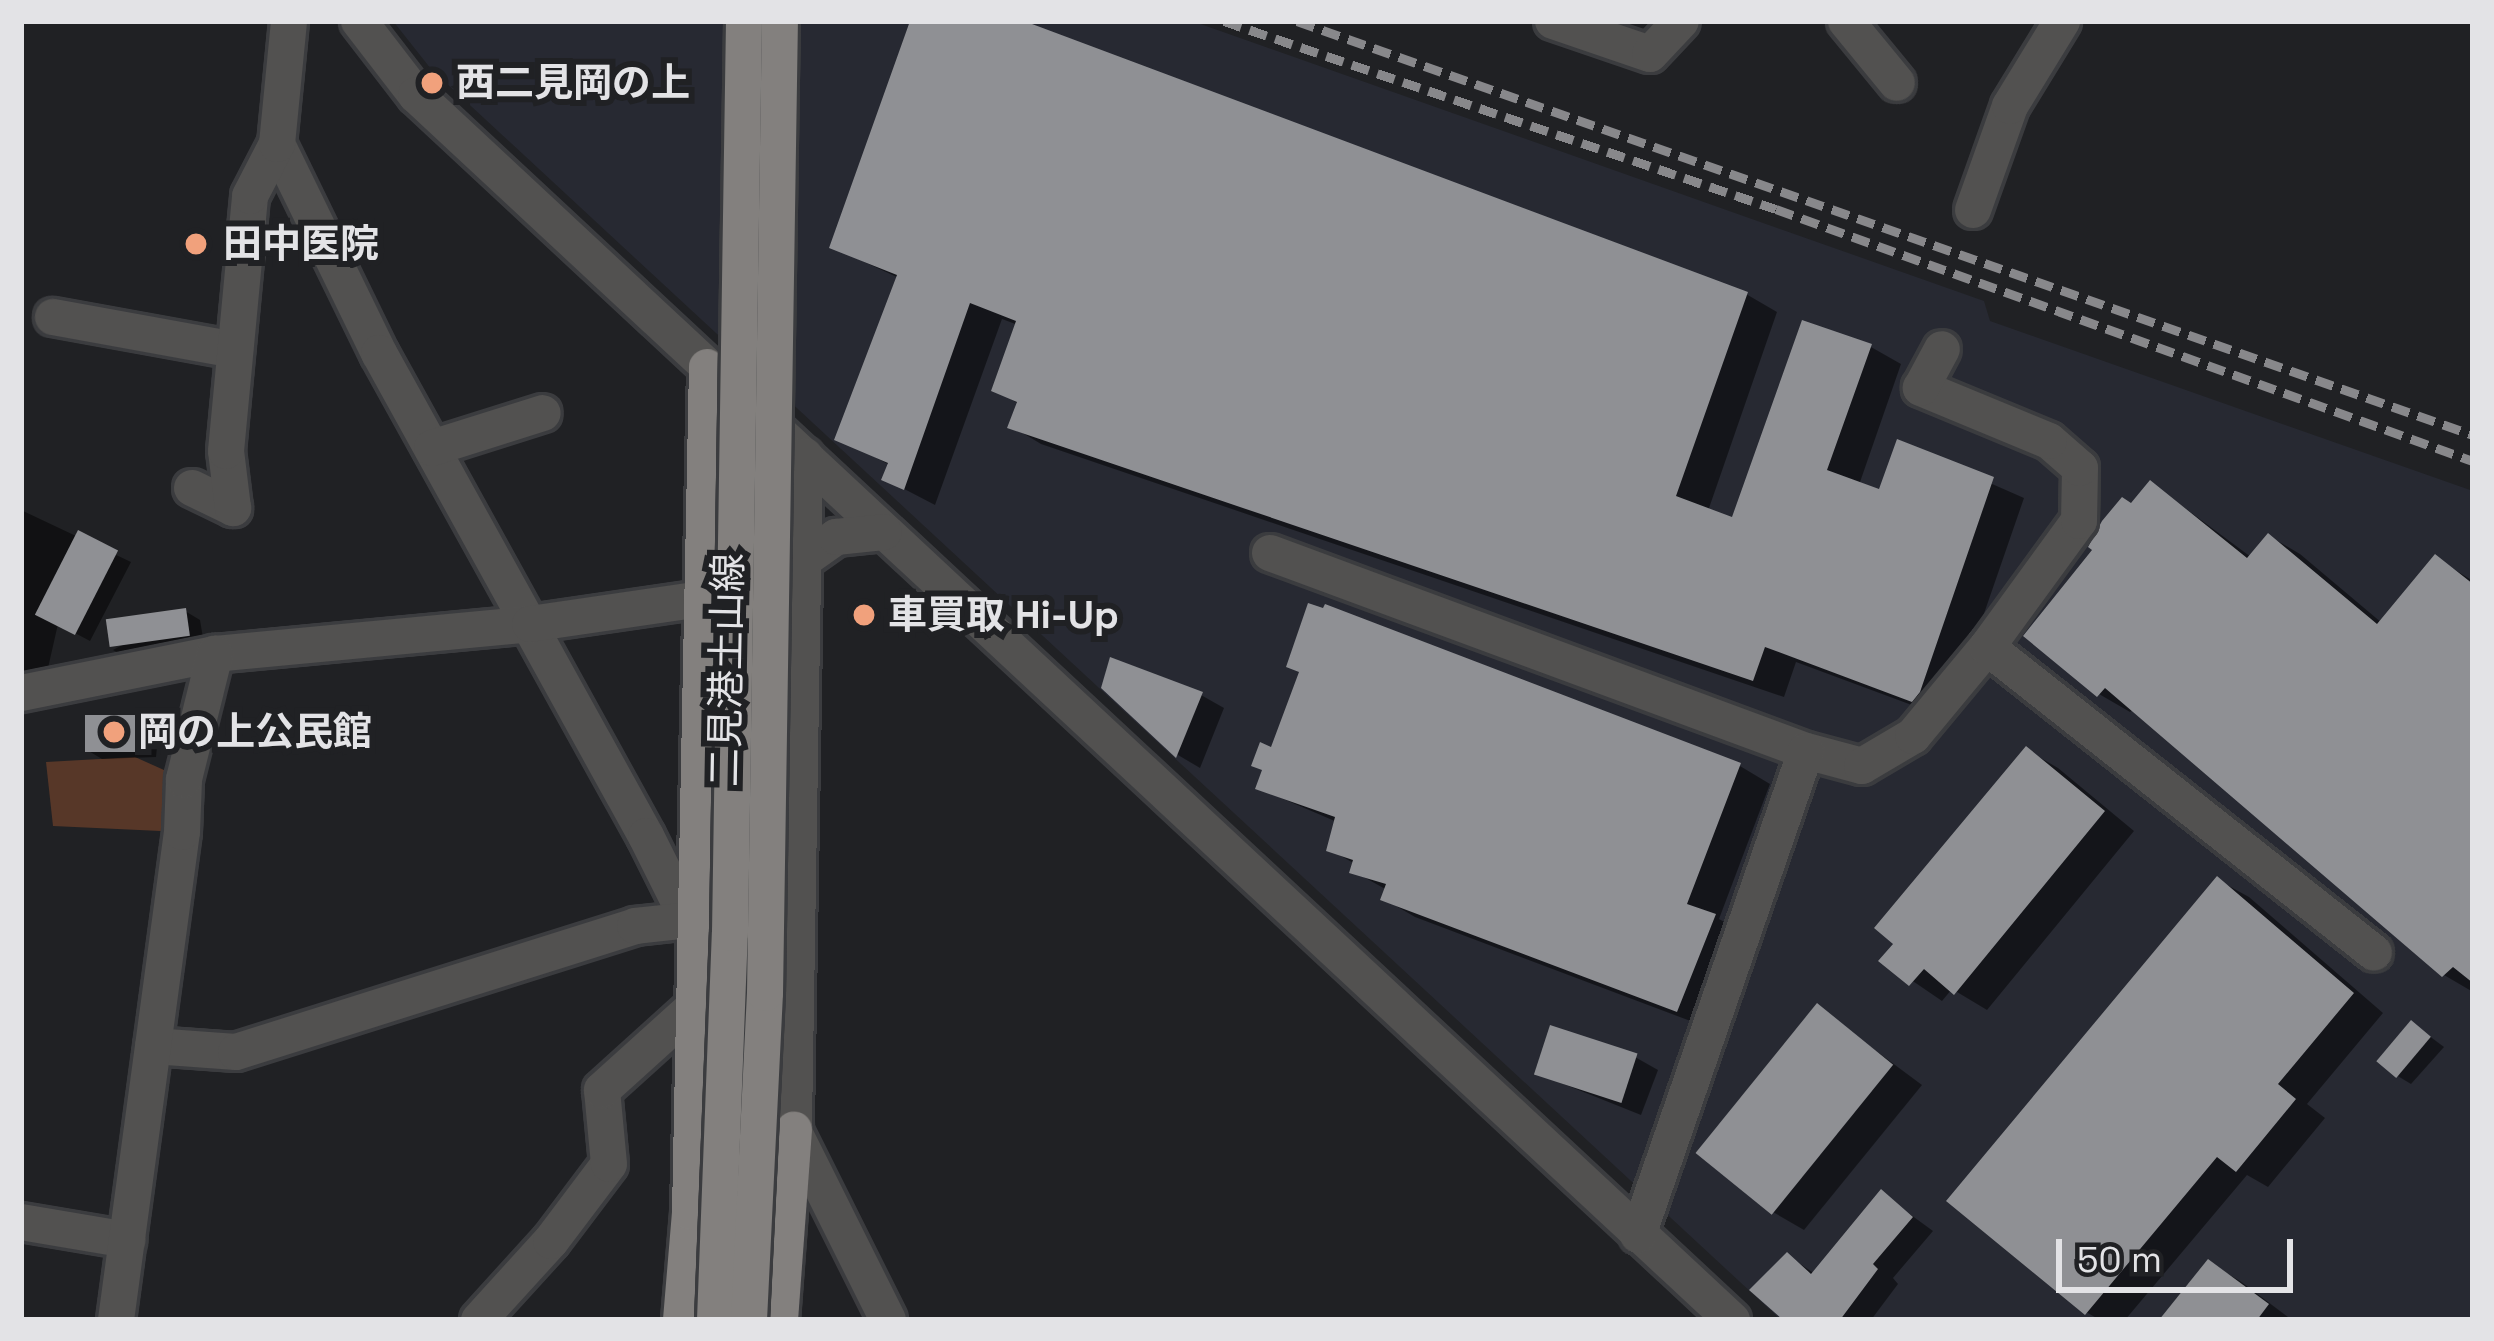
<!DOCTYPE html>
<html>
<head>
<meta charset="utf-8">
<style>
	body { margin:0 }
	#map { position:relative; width:2494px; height:1341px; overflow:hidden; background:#202124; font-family:"Space Grotesk","Noto Sans JP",sans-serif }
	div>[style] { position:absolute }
	.built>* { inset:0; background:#272932 }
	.green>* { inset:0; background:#573728 }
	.shadow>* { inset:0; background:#0007 }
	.building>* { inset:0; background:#8f9094; transform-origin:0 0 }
	.roads { filter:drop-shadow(3px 0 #3b3c3f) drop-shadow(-3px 0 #3b3c3f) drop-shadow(0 3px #3b3c3f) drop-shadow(0 -3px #3b3c3f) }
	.minor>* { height:36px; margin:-18px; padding:0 18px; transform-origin:18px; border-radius:18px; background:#525150 }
	.major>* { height:36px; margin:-18px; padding:0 18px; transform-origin:18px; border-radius:18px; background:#83807e }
	.rail>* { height:9px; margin-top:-4.5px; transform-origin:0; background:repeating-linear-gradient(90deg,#88888b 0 18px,transparent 0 27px) }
	.bridges { filter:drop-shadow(3px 0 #3b3c3f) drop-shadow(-3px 0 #3b3c3f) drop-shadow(0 3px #3b3c3f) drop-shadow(0 -3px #3b3c3f) }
	.major-bridge>* { height:36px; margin:-18px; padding:0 18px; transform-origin:18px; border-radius:18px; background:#83807e }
	.dots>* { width:33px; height:33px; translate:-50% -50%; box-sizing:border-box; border:6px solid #202124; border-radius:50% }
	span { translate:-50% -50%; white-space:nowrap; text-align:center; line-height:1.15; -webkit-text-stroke:12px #202124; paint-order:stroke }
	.poi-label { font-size:39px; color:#e3e3e6; font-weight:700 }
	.left { translate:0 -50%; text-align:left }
	.street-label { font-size:39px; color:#e3e3e6 }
	.frame { position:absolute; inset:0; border:24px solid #e3e3e6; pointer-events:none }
	.scale { position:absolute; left:2056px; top:1239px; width:237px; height:54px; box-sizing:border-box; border:6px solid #e3e3e6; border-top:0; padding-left:15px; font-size:36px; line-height:42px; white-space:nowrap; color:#e3e3e6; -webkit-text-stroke:9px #202124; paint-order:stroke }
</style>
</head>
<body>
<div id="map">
	<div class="built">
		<i style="clip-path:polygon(393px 21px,1192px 21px,1984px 301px,1990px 321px,2473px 491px,2473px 1320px,1781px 1320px,431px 69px)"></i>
	</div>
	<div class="green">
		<i style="clip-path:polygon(135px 757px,184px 779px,182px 832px,53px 826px,46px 762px)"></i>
	</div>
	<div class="shadow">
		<i style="clip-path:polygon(914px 21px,1016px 21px,1746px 294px,1777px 312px,1708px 511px,1734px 520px,1871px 347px,1901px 364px,1859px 485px,1881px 493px,1899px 443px,2024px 498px,1951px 709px,1944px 717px,1796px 662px,1784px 697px,1041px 444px,1011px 426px,1019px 404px,995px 389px,1018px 325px,1002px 319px,935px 505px,885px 479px,890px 465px,838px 438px,899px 278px,832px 247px)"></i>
		<i style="clip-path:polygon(2151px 483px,2251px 557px,2269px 536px,2300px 554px,2382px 623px,2436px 558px,2473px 581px,2473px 992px,2444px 975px,2133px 709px,2130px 712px,2099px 694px,2132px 506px)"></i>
		<i style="clip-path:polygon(21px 510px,131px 562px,90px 641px,58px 624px,43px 690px,21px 685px)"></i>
		<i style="clip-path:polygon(185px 611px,200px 620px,204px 644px,129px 659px,113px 650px)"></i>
		<i style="clip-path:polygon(1104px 687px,1201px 695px,1224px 708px,1200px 768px,1178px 755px)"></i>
		<i style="clip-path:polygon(144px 718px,159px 726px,156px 757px,102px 759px,87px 750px)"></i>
		<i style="clip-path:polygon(1273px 750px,1740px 766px,1770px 784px,1719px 919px,1746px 934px,1709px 1028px,1415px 917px,1384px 899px,1387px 890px,1353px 871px,1355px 864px,1329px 849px,1337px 822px,1258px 788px)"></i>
		<i style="clip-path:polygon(2027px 750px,2058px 768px,2134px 831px,1987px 1010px,1952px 989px,1942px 1001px,1882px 960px)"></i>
		<i style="clip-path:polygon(2218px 880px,2249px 897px,2383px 1013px,2307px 1104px,2325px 1118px,2268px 1187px,2247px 1175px,2125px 1320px,2100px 1320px,2086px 1312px)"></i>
		<i style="clip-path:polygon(1817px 1007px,1922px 1085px,1804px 1230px,1773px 1212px)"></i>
		<i style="clip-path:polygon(2412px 1023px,2444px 1047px,2411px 1084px,2396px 1075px)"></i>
		<i style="clip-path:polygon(1635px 1057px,1658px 1070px,1641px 1115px,1536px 1073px)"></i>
		<i style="clip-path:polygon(1881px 1193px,1933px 1231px,1893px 1278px,1898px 1284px,1871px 1320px,1787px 1320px,1787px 1255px,1815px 1274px)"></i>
		<i style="clip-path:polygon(2209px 1263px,2240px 1281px,2292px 1320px,2163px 1320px)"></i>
	</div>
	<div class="building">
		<i style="clip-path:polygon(910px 21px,1024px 21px,1748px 292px,1676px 496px,1732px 517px,1802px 320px,1872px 344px,1827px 470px,1879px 489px,1897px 439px,1994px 477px,1920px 692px,1912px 702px,1765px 647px,1753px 681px,1007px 428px,1017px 402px,991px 391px,1016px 321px,970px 303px,904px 490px,881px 480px,888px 463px,834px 440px,897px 275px,829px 248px)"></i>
		<i style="clip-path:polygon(2150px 480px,2247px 558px,2268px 533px,2377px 624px,2435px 554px,2473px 584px,2473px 983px,2453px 967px,2442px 977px,2105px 688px,2097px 697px,2023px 636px,2092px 550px,2088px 547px,2102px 521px,2122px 497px,2131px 503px)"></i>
		<i style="left:78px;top:530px;width:45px;height:95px;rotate:27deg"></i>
		<i style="clip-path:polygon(1308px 603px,1323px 608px,1325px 604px,1741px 763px,1687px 904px,1716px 914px,1677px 1012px,1380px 900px,1386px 884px,1349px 873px,1353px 860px,1326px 851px,1335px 817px,1255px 789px,1262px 770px,1251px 766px,1260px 742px,1271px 747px,1299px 672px,1286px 667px)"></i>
		<i style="left:186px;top:608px;width:28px;height:81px;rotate:82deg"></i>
		<i style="clip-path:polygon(1110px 657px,1203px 692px,1176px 758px,1101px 688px)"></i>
		<i style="left:85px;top:715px;width:60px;height:37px"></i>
		<i style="clip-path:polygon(2026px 746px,2105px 811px,1954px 995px,1924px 969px,1909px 986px,1878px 961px,1893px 944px,1874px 928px)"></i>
		<i style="clip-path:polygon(2217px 876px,2354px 993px,2278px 1084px,2296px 1099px,2236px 1172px,2217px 1157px,2085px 1315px,1946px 1201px)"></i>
		<i style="left:1817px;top:1003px;width:98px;height:193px;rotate:39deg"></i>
		<i style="left:2411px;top:1020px;width:26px;height:54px;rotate:40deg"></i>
		<i style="left:1550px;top:1025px;width:92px;height:52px;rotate:18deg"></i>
		<i style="clip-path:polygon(1881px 1189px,1913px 1217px,1873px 1264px,1878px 1269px,1840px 1320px,1783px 1320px,1749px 1290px,1787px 1252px,1811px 1274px)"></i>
		<i style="clip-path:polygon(2208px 1259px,2269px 1304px,2257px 1320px,2159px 1320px)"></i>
	</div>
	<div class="roads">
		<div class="minor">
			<i style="left:359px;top:21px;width:93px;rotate:52.4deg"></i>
			<i style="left:416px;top:95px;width:1798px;rotate:42.95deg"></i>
			<i style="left:1553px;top:21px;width:102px;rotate:18.8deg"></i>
			<i style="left:1650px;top:54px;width:45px;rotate:-46.8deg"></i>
			<i style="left:1846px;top:21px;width:80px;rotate:50.6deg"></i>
			<i style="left:277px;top:144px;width:233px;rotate:64deg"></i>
			<i style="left:379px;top:353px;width:552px;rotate:61.07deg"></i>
			<i style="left:646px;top:836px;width:541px;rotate:63.43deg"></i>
			<i style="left:1973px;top:210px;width:110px;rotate:-70.4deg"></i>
			<i style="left:2010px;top:106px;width:100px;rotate:-58.5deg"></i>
			<i style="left:53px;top:317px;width:185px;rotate:10.3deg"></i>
			<i style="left:432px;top:448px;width:116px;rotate:-17.5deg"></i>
			<i style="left:192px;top:488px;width:46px;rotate:26deg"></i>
			<i style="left:233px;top:508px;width:57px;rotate:-97deg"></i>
			<i style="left:226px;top:451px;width:256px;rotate:-84.6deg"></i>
			<i style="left:250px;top:196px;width:59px;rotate:-62.6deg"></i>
			<i style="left:277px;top:144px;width:124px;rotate:-84.4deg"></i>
			<i style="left:1270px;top:553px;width:571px;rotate:20.27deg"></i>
			<i style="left:1806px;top:751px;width:58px;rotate:15deg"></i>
			<i style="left:1862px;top:766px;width:59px;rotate:-30.5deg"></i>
			<i style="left:1913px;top:736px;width:116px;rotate:-50.3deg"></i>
			<i style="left:1987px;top:647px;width:156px;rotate:-53.9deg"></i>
			<i style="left:2079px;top:521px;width:53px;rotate:-88.9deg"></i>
			<i style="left:2080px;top:468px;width:41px;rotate:-138.9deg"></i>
			<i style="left:2049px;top:441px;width:139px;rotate:-157.5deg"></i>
			<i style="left:1921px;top:388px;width:44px;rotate:-61.7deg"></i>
			<i style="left:1987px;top:647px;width:493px;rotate:38.3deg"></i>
			<i style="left:21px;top:693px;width:198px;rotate:-11.4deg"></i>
			<i style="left:215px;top:654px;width:316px;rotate:-5.4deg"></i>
			<i style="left:530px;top:624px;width:173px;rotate:-8.3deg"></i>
			<i style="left:701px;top:599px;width:108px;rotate:-20.6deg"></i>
			<i style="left:802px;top:561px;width:42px;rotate:-35.2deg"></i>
			<i style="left:836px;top:537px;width:48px;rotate:-5.9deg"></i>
			<i style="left:153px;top:1046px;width:83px;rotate:4.1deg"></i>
			<i style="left:236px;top:1052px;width:418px;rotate:-17.5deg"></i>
			<i style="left:635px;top:926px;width:54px;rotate:-6.3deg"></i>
			<i style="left:794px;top:1124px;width:668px;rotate:-89.06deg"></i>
			<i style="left:21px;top:1222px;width:108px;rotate:9.6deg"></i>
			<i style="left:1638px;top:1235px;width:512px;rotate:-70.86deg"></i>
			<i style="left:116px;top:1320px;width:492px;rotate:-82.3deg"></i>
			<i style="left:182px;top:832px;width:53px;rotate:-87.8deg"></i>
			<i style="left:184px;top:779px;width:129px;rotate:-76.1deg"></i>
			<i style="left:479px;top:1320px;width:107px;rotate:-47.7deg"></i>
			<i style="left:551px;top:1241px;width:96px;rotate:-53deg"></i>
			<i style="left:609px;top:1164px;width:74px;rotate:-95.4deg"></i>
			<i style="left:602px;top:1090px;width:125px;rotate:-42.1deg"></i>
		</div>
		<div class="major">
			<i style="left:681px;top:1320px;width:108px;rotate:-85.2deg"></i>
			<i style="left:690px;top:1212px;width:845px;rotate:-88.85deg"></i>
			<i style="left:780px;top:1320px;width:191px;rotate:-85.8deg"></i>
		</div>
	</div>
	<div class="rail">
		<i style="left:1224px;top:21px;width:583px;rotate:18.81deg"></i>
		<i style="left:1776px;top:209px;width:741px;rotate:19.88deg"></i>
		<i style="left:1297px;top:21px;width:1247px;rotate:19.39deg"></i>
	</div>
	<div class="bridges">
		<div class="major-bridge">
			<i style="left:715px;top:1320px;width:387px;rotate:-87.8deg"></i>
			<i style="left:730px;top:933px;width:912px;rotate:-89.12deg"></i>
			<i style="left:749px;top:1320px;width:327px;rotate:-87.2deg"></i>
			<i style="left:765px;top:993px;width:972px;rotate:-89.12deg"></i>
		</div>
	</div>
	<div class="dots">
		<i style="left:432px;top:83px;background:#f1a17c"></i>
		<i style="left:196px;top:244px;background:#f1a17c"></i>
		<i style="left:864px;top:615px;background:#f1a17c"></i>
		<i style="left:114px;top:732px;background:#f1a17c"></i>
	</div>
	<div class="poi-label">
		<span class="left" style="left:456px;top:83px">西二見岡の上</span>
		<span class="left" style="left:223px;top:244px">田中医院</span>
		<span class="left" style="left:888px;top:615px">車買取 Hi-Up</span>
		<span class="left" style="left:138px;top:732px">岡の上公民館</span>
	</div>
	<div class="street-label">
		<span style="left:727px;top:670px;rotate:-89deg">二見港土山線</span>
	</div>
	<div class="frame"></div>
	<div class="scale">50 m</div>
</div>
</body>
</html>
